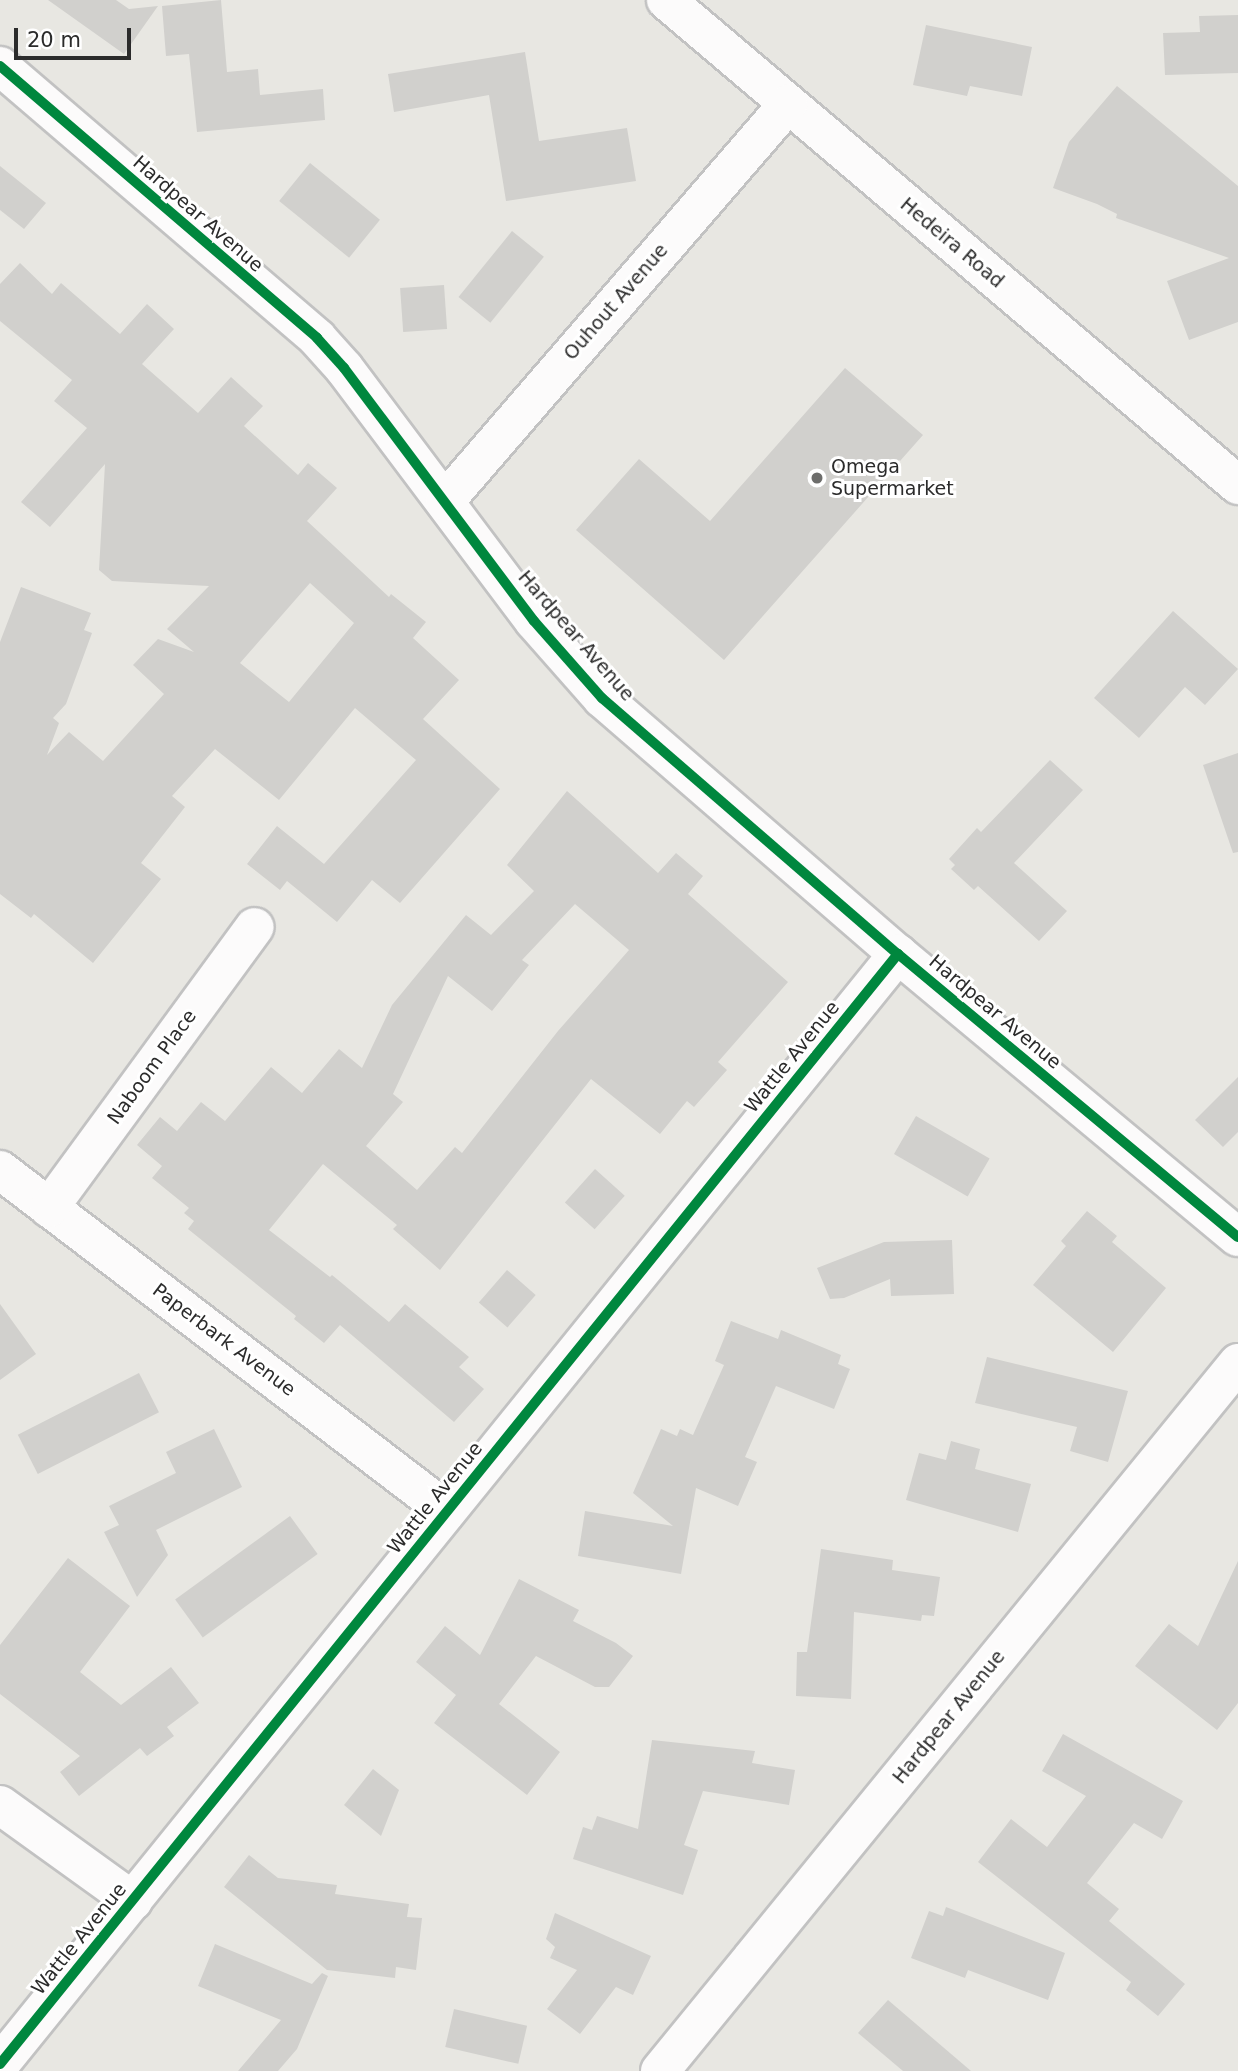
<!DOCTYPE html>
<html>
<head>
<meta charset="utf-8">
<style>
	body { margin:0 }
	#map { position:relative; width:1238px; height:2071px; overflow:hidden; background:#e8e7e2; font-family:"DejaVu Sans",sans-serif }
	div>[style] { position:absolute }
	.building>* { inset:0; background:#d1d0cd; transform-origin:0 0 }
	.roads { filter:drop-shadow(2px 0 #c2c2c2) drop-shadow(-2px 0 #c2c2c2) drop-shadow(0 2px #c2c2c2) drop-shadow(0 -2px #c2c2c2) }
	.minor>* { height:38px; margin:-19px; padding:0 19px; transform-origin:19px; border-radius:19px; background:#fcfbfb }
	.cycleway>* { height:10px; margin:-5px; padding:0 5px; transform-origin:5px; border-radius:5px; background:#00873e }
	.dots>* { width:19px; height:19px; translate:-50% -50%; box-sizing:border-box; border:4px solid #fff; border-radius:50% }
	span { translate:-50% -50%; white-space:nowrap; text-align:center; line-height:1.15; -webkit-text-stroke:6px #fff; paint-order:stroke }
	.street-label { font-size:19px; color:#2b2b2b }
	.poi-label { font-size:19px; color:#2b2b2b }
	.left { translate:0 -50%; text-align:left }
	.scale { position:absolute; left:14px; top:28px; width:117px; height:32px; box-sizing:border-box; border:4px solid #2b2b2b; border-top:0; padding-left:9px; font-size:21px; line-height:24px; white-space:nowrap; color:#2b2b2b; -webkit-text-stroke:5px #fff; paint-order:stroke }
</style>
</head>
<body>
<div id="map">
	<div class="building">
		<i style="clip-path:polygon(48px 0,116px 0,129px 9px,158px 6px,124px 54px)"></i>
		<i style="clip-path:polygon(221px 0,227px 72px,258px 69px,260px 95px,323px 89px,325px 120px,197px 132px,189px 54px,166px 56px,162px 6px)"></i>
		<i style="clip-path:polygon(1238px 15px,1238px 73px,1165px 75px,1163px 33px,1200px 32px,1199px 16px)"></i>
		<i style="clip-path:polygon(926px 25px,1032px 47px,1022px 96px,970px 86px,967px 96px,913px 85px)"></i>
		<i style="clip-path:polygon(525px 52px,539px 141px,627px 128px,636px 181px,506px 201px,489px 95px,394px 112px,388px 74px)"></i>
		<i style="clip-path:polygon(1117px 86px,1238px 186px,1238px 322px,1189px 340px,1167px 281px,1229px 258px,1116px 218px,1117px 214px,1097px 204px,1053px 188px,1069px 142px)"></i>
		<i style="left:310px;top:163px;width:90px;height:49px;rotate:39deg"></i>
		<i style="clip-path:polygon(0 166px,46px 203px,24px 229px,0 210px)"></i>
		<i style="left:512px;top:231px;width:41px;height:85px;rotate:39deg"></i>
		<i style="clip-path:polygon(evenodd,20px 263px,52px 294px,61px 283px,120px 334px,147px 304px,174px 329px,142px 364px,198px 413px,231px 377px,263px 406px,244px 426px,298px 475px,308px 463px,337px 488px,307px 521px,389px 597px,391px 594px,426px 622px,413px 638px,459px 680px,423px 719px,500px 789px,400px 903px,372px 880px,337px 922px,287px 881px,280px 890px,247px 864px,277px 826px,324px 864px,416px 760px,355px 708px,279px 800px,215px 749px,172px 796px,185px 807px,141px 863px,161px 879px,93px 963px,34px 914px,31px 918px,0 894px,0 642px,21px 587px,91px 613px,84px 630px,92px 633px,66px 704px,53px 718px,59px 723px,47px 755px,69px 732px,103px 761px,164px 694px,133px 665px,158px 639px,194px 652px,167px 629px,209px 586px,112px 581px,99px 570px,105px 464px,50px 527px,21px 502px,87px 428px,54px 401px,72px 380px,0 321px,0 284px,20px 263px,310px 583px,354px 623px,289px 702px,240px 663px,310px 583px)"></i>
		<i style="left:444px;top:285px;width:44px;height:44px;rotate:86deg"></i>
		<i style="clip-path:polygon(845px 368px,923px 435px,724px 660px,576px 530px,639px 459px,710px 521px)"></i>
		<i style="clip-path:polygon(1173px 611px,1238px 669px,1205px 705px,1185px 687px,1139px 738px,1094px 698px)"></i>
		<i style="clip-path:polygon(1238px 753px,1238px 852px,1233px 853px,1203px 765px)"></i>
		<i style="clip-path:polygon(1050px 760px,1083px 790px,1014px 863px,1067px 911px,1039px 941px,978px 886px,974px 890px,951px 869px,955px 865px,949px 859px,977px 828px,981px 832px)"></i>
		<i style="clip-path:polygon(evenodd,567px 791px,658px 873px,676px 853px,703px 876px,688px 894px,788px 982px,718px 1062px,727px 1070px,694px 1107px,687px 1101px,660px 1134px,591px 1079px,440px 1270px,393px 1229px,397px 1225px,323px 1164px,269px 1230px,330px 1277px,332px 1275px,389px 1322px,405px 1304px,469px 1357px,459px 1367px,484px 1389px,454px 1422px,340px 1325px,324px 1343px,294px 1319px,296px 1316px,188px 1229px,194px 1221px,184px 1213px,189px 1208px,152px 1178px,162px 1166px,137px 1145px,160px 1117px,177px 1131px,201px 1102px,225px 1121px,271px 1067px,302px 1093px,339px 1049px,362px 1068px,392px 1005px,466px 915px,491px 935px,534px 891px,507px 865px,567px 791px,575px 904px,629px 950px,558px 1031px,462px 1153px,455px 1147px,417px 1190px,366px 1146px,403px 1102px,393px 1094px,448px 976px,492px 1011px,529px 965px,522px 960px,575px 904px)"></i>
		<i style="clip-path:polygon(1238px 1077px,1238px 1132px,1223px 1147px,1195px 1120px)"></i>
		<i style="left:916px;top:1116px;width:85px;height:44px;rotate:30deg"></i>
		<i style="left:595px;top:1169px;width:40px;height:45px;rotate:42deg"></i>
		<i style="clip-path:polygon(1087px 1211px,1117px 1236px,1112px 1242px,1166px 1288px,1113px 1352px,1033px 1285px,1066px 1246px,1061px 1241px)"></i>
		<i style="clip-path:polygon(952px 1240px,954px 1294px,891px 1296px,890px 1279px,844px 1298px,830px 1299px,817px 1268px,884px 1242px)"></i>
		<i style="left:507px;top:1270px;width:38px;height:43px;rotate:41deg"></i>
		<i style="clip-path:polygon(0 1304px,36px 1354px,0 1380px)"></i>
		<i style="clip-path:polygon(731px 1321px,778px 1339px,781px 1330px,841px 1355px,838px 1364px,850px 1369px,834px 1409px,776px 1386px,745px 1457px,757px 1462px,738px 1506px,696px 1488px,681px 1574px,578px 1556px,585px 1511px,673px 1526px,633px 1493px,661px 1429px,677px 1436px,680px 1429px,693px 1435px,724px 1365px,715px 1361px)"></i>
		<i style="clip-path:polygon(987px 1357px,1128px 1391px,1108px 1462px,1070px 1451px,1077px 1427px,975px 1403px)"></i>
		<i style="left:139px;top:1373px;width:44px;height:136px;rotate:63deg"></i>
		<i style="clip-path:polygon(214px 1429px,242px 1487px,156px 1530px,168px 1555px,137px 1597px,104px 1532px,119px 1525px,109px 1506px,176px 1473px,166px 1452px)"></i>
		<i style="clip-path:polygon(951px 1441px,980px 1449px,975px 1469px,1031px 1484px,1018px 1532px,906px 1500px,919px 1453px,946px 1460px)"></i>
		<i style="left:290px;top:1516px;width:47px;height:142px;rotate:54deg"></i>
		<i style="clip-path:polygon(821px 1549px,893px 1560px,892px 1570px,940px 1577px,934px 1616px,922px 1615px,921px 1621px,854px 1612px,851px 1699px,796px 1696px,797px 1652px,807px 1652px)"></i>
		<i style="clip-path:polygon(68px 1558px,130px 1606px,80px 1672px,121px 1705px,171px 1667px,199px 1703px,167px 1727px,174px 1736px,147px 1756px,140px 1748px,79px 1796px,60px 1772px,80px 1756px,0 1694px,0 1645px)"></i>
		<i style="clip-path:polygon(1238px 1561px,1238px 1703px,1217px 1730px,1135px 1666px,1169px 1624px,1198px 1646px)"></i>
		<i style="clip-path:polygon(519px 1579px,579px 1610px,573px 1621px,616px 1643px,633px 1656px,609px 1687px,595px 1687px,536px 1656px,499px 1704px,560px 1752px,527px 1795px,434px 1723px,456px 1695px,416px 1662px,445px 1626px,480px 1655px)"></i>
		<i style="clip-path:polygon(1063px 1734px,1183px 1801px,1162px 1839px,1134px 1823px,1087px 1883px,1119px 1909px,1109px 1921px,1185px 1984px,1158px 2016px,1126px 1990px,1131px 1982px,978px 1862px,1011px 1819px,1047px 1847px,1086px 1796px,1042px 1771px)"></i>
		<i style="clip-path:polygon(652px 1740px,755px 1751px,752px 1763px,795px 1770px,789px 1805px,703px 1791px,684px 1845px,698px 1850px,683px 1895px,573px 1859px,583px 1827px,592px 1830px,597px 1816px,638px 1829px)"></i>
		<i style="clip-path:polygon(373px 1769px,399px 1790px,381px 1836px,344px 1805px)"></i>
		<i style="clip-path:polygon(249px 1855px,278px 1878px,337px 1885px,335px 1894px,409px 1904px,407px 1917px,422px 1918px,416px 1970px,396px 1967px,395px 1978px,327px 1970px,224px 1887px)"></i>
		<i style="clip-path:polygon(946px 1907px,1065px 1953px,1048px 2000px,968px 1970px,965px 1978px,911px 1958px,929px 1911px,943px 1916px)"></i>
		<i style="clip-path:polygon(555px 1913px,651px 1956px,633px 1995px,616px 1987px,580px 2034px,547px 2009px,577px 1970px,550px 1958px,555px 1947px,546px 1939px)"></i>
		<i style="clip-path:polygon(215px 1944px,312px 1984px,322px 1973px,328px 1976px,297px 2049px,278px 2071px,238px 2071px,281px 2020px,198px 1986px)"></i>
		<i style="clip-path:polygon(888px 2000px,971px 2071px,903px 2071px,858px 2033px)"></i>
		<i style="left:454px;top:2009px;width:75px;height:39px;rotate:13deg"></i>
	</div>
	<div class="roads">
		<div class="minor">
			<i style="left:666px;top:0;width:750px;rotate:40.29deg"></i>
			<i style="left:0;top:66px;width:418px;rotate:40.6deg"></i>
			<i style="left:317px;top:338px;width:40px;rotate:48deg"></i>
			<i style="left:344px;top:368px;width:316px;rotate:53.1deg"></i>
			<i style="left:534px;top:621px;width:103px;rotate:48.6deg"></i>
			<i style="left:602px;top:698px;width:391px;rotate:40.9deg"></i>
			<i style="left:898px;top:954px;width:442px;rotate:39.8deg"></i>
			<i style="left:445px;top:501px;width:525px;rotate:-49.17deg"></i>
			<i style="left:0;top:1170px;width:562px;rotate:37.34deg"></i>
			<i style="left:49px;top:1208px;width:348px;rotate:-53.8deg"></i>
			<i style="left:0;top:1805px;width:164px;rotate:35.8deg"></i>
			<i style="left:0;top:2064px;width:1428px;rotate:-51.03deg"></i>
			<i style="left:660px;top:2071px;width:914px;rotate:-50.77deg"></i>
		</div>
	</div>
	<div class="cycleway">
		<i style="left:0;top:66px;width:418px;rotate:40.6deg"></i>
		<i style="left:317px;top:338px;width:40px;rotate:48deg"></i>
		<i style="left:344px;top:368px;width:316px;rotate:53.1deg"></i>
		<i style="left:534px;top:621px;width:103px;rotate:48.6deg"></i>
		<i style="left:602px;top:698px;width:391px;rotate:40.9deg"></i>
		<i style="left:898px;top:954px;width:442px;rotate:39.8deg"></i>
		<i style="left:0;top:2064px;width:1428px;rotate:-51.03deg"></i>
	</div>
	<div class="dots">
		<i style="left:817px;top:478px;background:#6d6d6b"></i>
	</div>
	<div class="street-label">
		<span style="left:198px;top:214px;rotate:41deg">Hardpear Avenue</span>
		<span style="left:952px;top:243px;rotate:40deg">Hedeira Road</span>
		<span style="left:616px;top:302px;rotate:-49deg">Ouhout Avenue</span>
		<span style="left:576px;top:636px;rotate:49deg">Hardpear Avenue</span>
		<span style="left:995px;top:1012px;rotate:40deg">Hardpear Avenue</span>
		<span style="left:792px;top:1057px;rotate:-51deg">Wattle Avenue</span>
		<span style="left:152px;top:1067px;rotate:-54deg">Naboom Place</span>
		<span style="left:224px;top:1340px;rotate:37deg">Paperbark Avenue</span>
		<span style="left:435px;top:1498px;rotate:-51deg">Wattle Avenue</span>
		<span style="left:949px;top:1717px;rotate:-51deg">Hardpear Avenue</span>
		<span style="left:79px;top:1939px;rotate:-51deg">Wattle Avenue</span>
	</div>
	<div class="poi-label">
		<span class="left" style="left:831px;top:478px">Omega<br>Supermarket</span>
	</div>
	<div class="scale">20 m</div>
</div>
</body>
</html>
